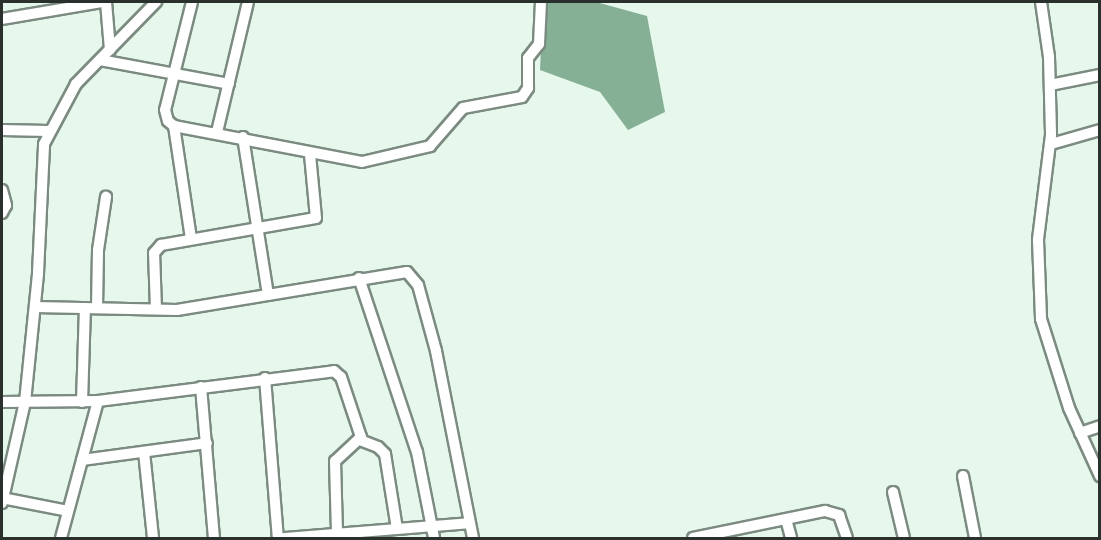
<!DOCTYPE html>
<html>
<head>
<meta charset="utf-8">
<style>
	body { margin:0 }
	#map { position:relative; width:1101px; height:540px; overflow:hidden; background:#e6f7eb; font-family:"Roboto Condensed",sans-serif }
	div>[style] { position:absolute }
	.water>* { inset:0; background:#86b096 }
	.roads { filter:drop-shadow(2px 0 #7c8b81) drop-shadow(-2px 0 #7c8b81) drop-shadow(0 2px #7c8b81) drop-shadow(0 -2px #7c8b81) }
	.minor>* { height:10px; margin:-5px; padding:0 5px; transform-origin:5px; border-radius:5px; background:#fff }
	span { translate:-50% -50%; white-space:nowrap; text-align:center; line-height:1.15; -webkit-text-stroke:6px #fff; paint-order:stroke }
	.frame { position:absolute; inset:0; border:3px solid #2a312d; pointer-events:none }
</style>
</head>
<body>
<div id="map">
	<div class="water">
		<i style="clip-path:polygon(543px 2px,596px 2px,647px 16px,665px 112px,628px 130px,600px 92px,540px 70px)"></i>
	</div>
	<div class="roads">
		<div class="minor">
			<i style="left:106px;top:2px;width:48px;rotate:85.2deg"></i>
			<i style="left:192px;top:2px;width:111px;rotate:104deg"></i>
			<i style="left:165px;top:110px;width:11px;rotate:75deg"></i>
			<i style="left:168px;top:121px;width:8px;rotate:40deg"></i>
			<i style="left:174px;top:126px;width:191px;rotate:10.8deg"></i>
			<i style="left:362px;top:162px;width:70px;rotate:-13.2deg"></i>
			<i style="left:430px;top:146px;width:50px;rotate:-49deg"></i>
			<i style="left:463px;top:108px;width:60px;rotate:-10.6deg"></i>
			<i style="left:522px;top:97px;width:11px;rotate:-56deg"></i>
			<i style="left:528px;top:88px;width:30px;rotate:-90deg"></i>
			<i style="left:528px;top:58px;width:18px;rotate:-52deg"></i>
			<i style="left:539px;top:44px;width:42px;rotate:-87.3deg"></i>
			<i style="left:1041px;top:2px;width:56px;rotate:81.7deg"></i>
			<i style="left:1049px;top:57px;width:78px;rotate:88.5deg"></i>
			<i style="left:1051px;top:135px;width:106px;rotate:97.1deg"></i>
			<i style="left:1038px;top:240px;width:79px;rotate:87.8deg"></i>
			<i style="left:1041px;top:319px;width:93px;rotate:72.5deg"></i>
			<i style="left:1069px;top:408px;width:75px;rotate:65.5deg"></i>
			<i style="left:2px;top:19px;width:102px;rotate:-9.6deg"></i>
			<i style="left:100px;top:60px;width:131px;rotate:10.5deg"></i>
			<i style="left:1050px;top:85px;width:51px;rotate:-11.3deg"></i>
			<i style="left:174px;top:126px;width:114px;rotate:81.4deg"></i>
			<i style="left:2px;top:130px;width:46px;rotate:1.2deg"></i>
			<i style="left:217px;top:132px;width:134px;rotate:-76.6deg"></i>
			<i style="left:243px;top:137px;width:160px;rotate:81deg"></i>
			<i style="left:1051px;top:144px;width:51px;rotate:-15.9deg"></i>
			<i style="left:2px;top:190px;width:16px;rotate:75deg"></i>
			<i style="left:6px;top:205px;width:9px;rotate:117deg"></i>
			<i style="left:359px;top:278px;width:183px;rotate:71.6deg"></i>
			<i style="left:417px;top:452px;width:88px;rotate:78.8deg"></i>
			<i style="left:35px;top:307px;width:142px;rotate:1.2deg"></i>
			<i style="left:177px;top:310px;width:233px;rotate:-9.4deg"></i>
			<i style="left:407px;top:272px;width:17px;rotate:50deg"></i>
			<i style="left:418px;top:285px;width:68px;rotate:74.7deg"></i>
			<i style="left:436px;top:351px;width:191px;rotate:78.8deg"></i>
			<i style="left:97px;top:308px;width:58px;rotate:-89deg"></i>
			<i style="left:98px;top:250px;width:54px;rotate:-81.4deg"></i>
			<i style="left:156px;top:309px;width:56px;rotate:-92deg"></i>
			<i style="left:154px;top:253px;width:11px;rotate:-49deg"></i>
			<i style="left:161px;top:245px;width:157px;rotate:-9.9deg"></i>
			<i style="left:316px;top:218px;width:64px;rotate:-95.4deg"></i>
			<i style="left:265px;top:378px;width:161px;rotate:85.4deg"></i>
			<i style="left:201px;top:387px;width:152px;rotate:85.1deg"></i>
			<i style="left:2px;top:402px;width:96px;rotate:-0.6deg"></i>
			<i style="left:98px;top:401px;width:238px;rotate:-7.2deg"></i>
			<i style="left:334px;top:371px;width:9px;rotate:41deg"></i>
			<i style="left:341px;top:377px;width:63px;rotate:71.6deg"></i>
			<i style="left:361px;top:437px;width:35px;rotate:137deg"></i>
			<i style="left:335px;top:461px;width:73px;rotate:88.4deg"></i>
			<i style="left:82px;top:402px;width:94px;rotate:-88.2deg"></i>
			<i style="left:1080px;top:433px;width:21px;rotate:-19deg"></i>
			<i style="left:360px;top:440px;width:19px;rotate:21deg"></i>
			<i style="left:378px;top:447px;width:10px;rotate:45deg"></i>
			<i style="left:385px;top:454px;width:76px;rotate:80.9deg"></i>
			<i style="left:144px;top:452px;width:86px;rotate:84deg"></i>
			<i style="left:82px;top:460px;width:126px;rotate:-7.7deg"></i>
			<i style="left:963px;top:476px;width:63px;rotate:79deg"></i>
			<i style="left:893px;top:492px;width:47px;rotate:76.6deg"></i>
			<i style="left:2px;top:498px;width:67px;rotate:11.1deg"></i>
			<i style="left:2px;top:503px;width:104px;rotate:-77.2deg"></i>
			<i style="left:25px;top:402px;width:130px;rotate:-84.2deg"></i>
			<i style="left:38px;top:273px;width:129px;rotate:-87.3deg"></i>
			<i style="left:44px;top:144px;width:68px;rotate:-61.9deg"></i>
			<i style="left:76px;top:84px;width:115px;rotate:-45.7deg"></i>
			<i style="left:786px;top:519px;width:20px;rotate:75deg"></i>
			<i style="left:61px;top:538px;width:142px;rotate:-74.9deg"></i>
			<i style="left:284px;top:538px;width:186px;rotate:-4.6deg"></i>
			<i style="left:693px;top:538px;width:135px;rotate:-11.6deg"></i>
			<i style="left:825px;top:511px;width:15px;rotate:16deg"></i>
			<i style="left:839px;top:515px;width:24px;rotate:71deg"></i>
		</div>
	</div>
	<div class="frame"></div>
</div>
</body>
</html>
